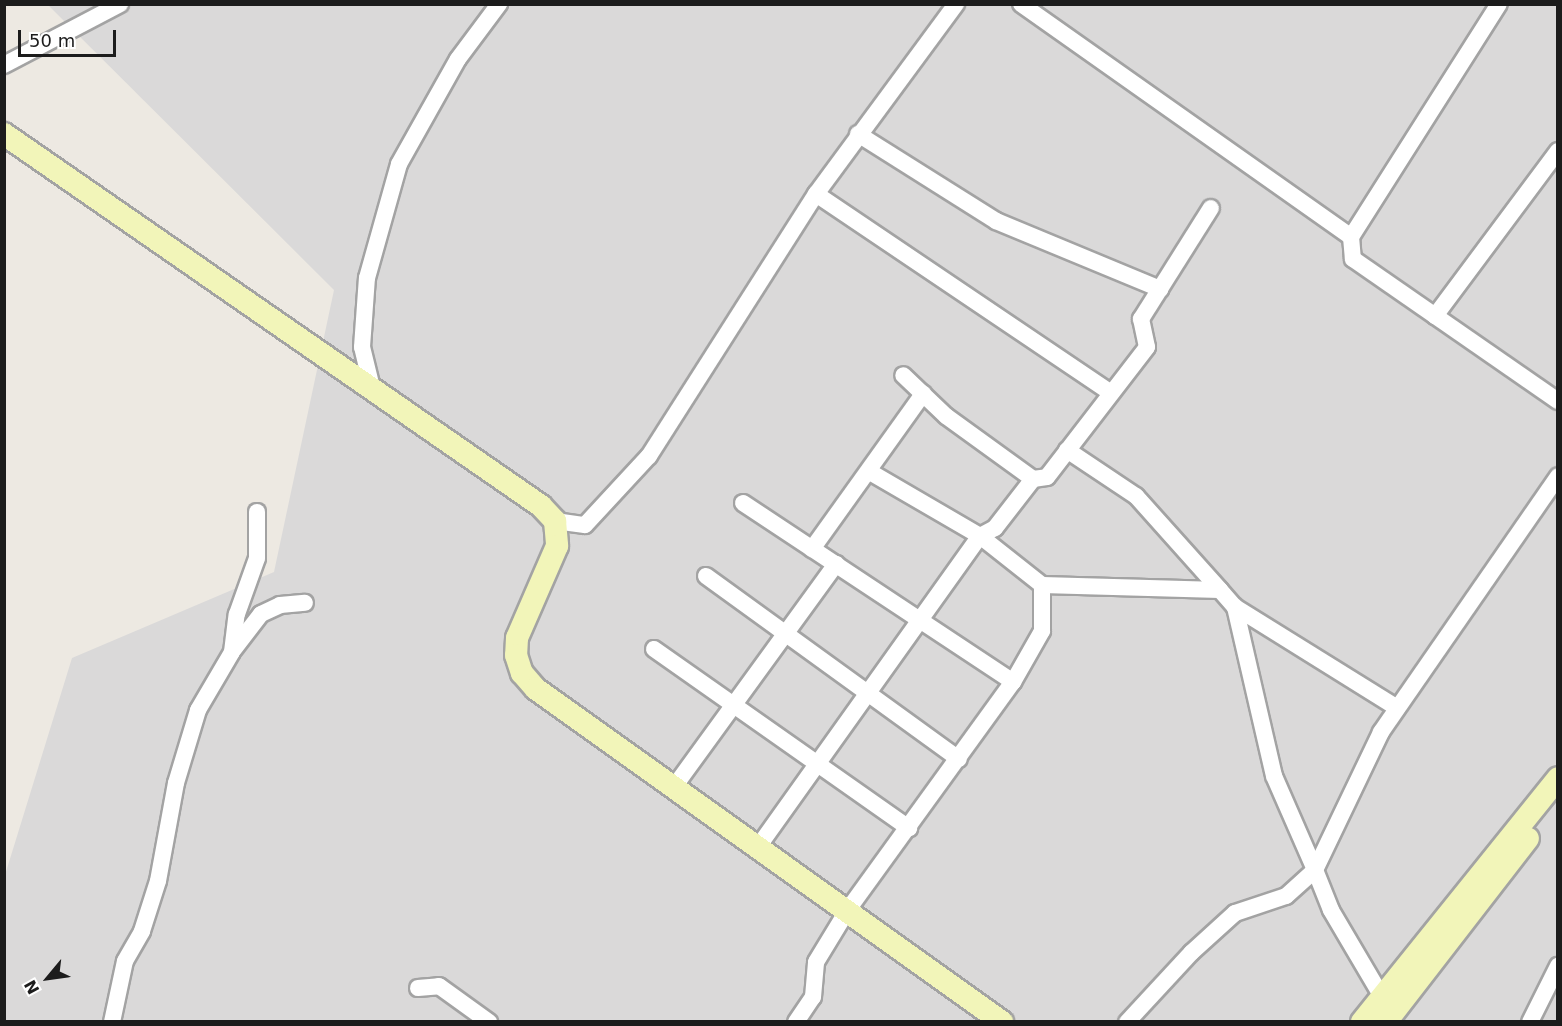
<!DOCTYPE html>
<html>
<head>
<meta charset="utf-8">
<style>
	body { margin:0 }
	#map { position:relative; width:1562px; height:1026px; overflow:hidden; background:#ede9e2; font-family:"DejaVu Sans",sans-serif }
	div>[style] { position:absolute }
	.residential>* { inset:0; background:#dad9d9 }
	.roads { filter:drop-shadow(2px 0 #a3a3a3) drop-shadow(-2px 0 #a3a3a3) drop-shadow(0 2px #a3a3a3) drop-shadow(0 -2px #a3a3a3) }
	.street>* { height:16px; margin:-8px; padding:0 8px; transform-origin:8px; border-radius:8px; background:#fff }
	.secondary>* { height:22px; margin:-11px; padding:0 11px; transform-origin:11px; border-radius:11px; background:#f2f5b9 }
	span { translate:-50% -50%; white-space:nowrap; text-align:center; line-height:1.15; -webkit-text-stroke:4.5px #fff; paint-order:stroke }
	.frame { position:absolute; inset:0; border:6px solid #1c1c1c; pointer-events:none }
	.north { position:absolute; left:18px; top:948px; width:60px; height:60px; -webkit-text-stroke:4px #fff; paint-order:stroke; rotate:241deg; font-size:16px; font-weight:700; line-height:24px; text-align:center; color:#1c1c1c }
	.north::after { content:''; display:block; margin:auto; width:21px; height:27px; background:#1c1c1c; clip-path:polygon(50% 0,100% 100%,50% 72%,0 100%) }
	.scale { position:absolute; left:18px; top:30px; width:98px; height:27px; box-sizing:border-box; border:3px solid #1c1c1c; border-top:0; padding-left:8px; font-size:18px; line-height:21px; white-space:nowrap; color:#1c1c1c; -webkit-text-stroke:4px #fff; paint-order:stroke }
</style>
</head>
<body>
<div id="map">
	<div class="residential">
		<i style="clip-path:polygon(48px 5px,1557px 5px,1557px 1021px,5px 1022px,5px 875px,72px 658px,274px 572px,334px 290px)"></i>
	</div>
	<div class="roads">
		<div class="street">
			<i style="left:1021px;top:4px;width:404px;rotate:35.2deg"></i>
			<i style="left:1351px;top:237px;width:22px;rotate:85deg"></i>
			<i style="left:1353px;top:259px;width:249px;rotate:34.7deg"></i>
			<i style="left:4px;top:65px;width:131px;rotate:-27.7deg"></i>
			<i style="left:858px;top:134px;width:163px;rotate:32.2deg"></i>
			<i style="left:996px;top:221px;width:178px;rotate:22.5deg"></i>
			<i style="left:816px;top:194px;width:354px;rotate:34deg"></i>
			<i style="left:1351px;top:237px;width:276px;rotate:-57.6deg"></i>
			<i style="left:1435px;top:316px;width:206px;rotate:-53.3deg"></i>
			<i style="left:372px;top:388px;width:42px;rotate:-103.7deg"></i>
			<i style="left:362px;top:347px;width:69px;rotate:-85.9deg"></i>
			<i style="left:367px;top:278px;width:118px;rotate:-74.3deg"></i>
			<i style="left:399px;top:164px;width:120px;rotate:-60.7deg"></i>
			<i style="left:458px;top:59px;width:69px;rotate:-53.3deg"></i>
			<i style="left:1067px;top:450px;width:83px;rotate:33.7deg"></i>
			<i style="left:1136px;top:496px;width:126px;rotate:48.2deg"></i>
			<i style="left:870px;top:472px;width:127px;rotate:30.2deg"></i>
			<i style="left:980px;top:536px;width:79px;rotate:38.3deg"></i>
			<i style="left:1033px;top:479px;width:14px;rotate:-8deg"></i>
			<i style="left:1047px;top:477px;width:164px;rotate:-52.4deg"></i>
			<i style="left:1147px;top:347px;width:29px;rotate:-102deg"></i>
			<i style="left:1141px;top:319px;width:131px;rotate:-57.8deg"></i>
			<i style="left:743px;top:503px;width:324px;rotate:33.5deg"></i>
			<i style="left:555px;top:521px;width:30px;rotate:8deg"></i>
			<i style="left:585px;top:525px;width:94px;rotate:-47.2deg"></i>
			<i style="left:649px;top:456px;width:311px;rotate:-57.5deg"></i>
			<i style="left:816px;top:194px;width:236px;rotate:-53.6deg"></i>
			<i style="left:812px;top:549px;width:191px;rotate:-54.4deg"></i>
			<i style="left:706px;top:576px;width:312px;rotate:35.9deg"></i>
			<i style="left:1235px;top:607px;width:191px;rotate:31.9deg"></i>
			<i style="left:234px;top:649px;width:44px;rotate:-52.4deg"></i>
			<i style="left:261px;top:614px;width:21px;rotate:-25deg"></i>
			<i style="left:280px;top:605px;width:25px;rotate:-5deg"></i>
			<i style="left:654px;top:649px;width:312px;rotate:35.1deg"></i>
			<i style="left:674px;top:787px;width:276px;rotate:-54deg"></i>
			<i style="left:758px;top:847px;width:382px;rotate:-54.5deg"></i>
			<i style="left:980px;top:536px;width:17px;rotate:-28deg"></i>
			<i style="left:995px;top:528px;width:62px;rotate:-52.2deg"></i>
			<i style="left:1033px;top:479px;width:107px;rotate:-144.1deg"></i>
			<i style="left:946px;top:416px;width:59px;rotate:-136.4deg"></i>
			<i style="left:418px;top:988px;width:21px;rotate:-5deg"></i>
			<i style="left:439px;top:986px;width:62px;rotate:35.8deg"></i>
			<i style="left:1389px;top:1003px;width:11px;rotate:-135deg"></i>
			<i style="left:1381px;top:995px;width:99px;rotate:-120.5deg"></i>
			<i style="left:1331px;top:910px;width:43px;rotate:-111.8deg"></i>
			<i style="left:1315px;top:870px;width:153px;rotate:-64.4deg"></i>
			<i style="left:1381px;top:732px;width:311px;rotate:-55.3deg"></i>
			<i style="left:112px;top:1022px;width:62px;rotate:-78deg"></i>
			<i style="left:125px;top:961px;width:34px;rotate:-60deg"></i>
			<i style="left:142px;top:931px;width:52px;rotate:-72.3deg"></i>
			<i style="left:158px;top:881px;width:100px;rotate:-79.6deg"></i>
			<i style="left:176px;top:783px;width:76px;rotate:-73.2deg"></i>
			<i style="left:198px;top:710px;width:67px;rotate:-59.6deg"></i>
			<i style="left:232px;top:652px;width:38px;rotate:-83deg"></i>
			<i style="left:237px;top:614px;width:59px;rotate:-70.3deg"></i>
			<i style="left:257px;top:558px;width:46px;rotate:-90deg"></i>
			<i style="left:796px;top:1022px;width:30px;rotate:-56deg"></i>
			<i style="left:813px;top:997px;width:35px;rotate:-85deg"></i>
			<i style="left:816px;top:962px;width:60px;rotate:-58.7deg"></i>
			<i style="left:847px;top:911px;width:283px;rotate:-54.1deg"></i>
			<i style="left:1013px;top:682px;width:59px;rotate:-60.4deg"></i>
			<i style="left:1042px;top:631px;width:46px;rotate:-90deg"></i>
			<i style="left:1042px;top:585px;width:178px;rotate:1.6deg"></i>
			<i style="left:1220px;top:590px;width:23px;rotate:49deg"></i>
			<i style="left:1235px;top:607px;width:173px;rotate:77deg"></i>
			<i style="left:1274px;top:776px;width:103px;rotate:66.4deg"></i>
			<i style="left:1315px;top:870px;width:39px;rotate:138deg"></i>
			<i style="left:1286px;top:896px;width:54px;rotate:161.6deg"></i>
			<i style="left:1235px;top:913px;width:59px;rotate:137.7deg"></i>
			<i style="left:1191px;top:953px;width:94px;rotate:132.8deg"></i>
			<i style="left:1530px;top:1022px;width:63px;rotate:-63.4deg"></i>
		</div>
		<div class="secondary">
			<i style="left:4px;top:134px;width:653px;rotate:34.71deg"></i>
			<i style="left:541px;top:506px;width:21px;rotate:47deg"></i>
			<i style="left:555px;top:521px;width:25px;rotate:85deg"></i>
			<i style="left:557px;top:546px;width:100px;rotate:113.5deg"></i>
			<i style="left:517px;top:638px;width:17px;rotate:93deg"></i>
			<i style="left:516px;top:655px;width:19px;rotate:72deg"></i>
			<i style="left:522px;top:673px;width:21px;rotate:49deg"></i>
			<i style="left:536px;top:689px;width:573px;rotate:35.55deg"></i>
			<i style="left:1362px;top:1022px;width:313px;rotate:-51.2deg"></i>
			<i style="left:1386px;top:1022px;width:232px;rotate:-52.3deg"></i>
		</div>
	</div>
	<div class="frame"></div>
	<div class="north">N</div>
	<div class="scale">50 m</div>
</div>
</body>
</html>
